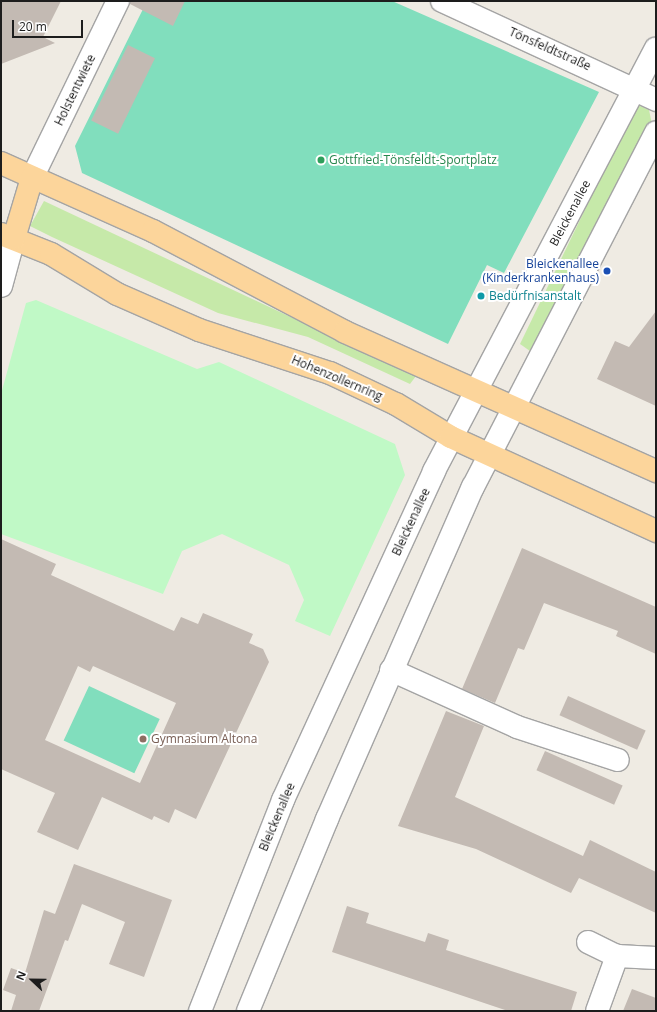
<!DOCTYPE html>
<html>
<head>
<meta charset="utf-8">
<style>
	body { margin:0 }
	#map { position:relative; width:657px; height:1012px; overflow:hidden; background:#efebe3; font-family:"Open Sans",sans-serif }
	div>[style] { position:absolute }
	.grass>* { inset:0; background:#c6e9a9 }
	.park>* { inset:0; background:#c0f9c6 }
	.pitch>* { inset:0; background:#81debd; transform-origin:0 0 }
	.building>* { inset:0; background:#c3bab3; transform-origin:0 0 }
	.roads { filter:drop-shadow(1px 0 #a4a4a4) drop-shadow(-1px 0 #a4a4a4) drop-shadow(0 1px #a4a4a4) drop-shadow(0 -1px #a4a4a4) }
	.minor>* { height:22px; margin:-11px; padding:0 11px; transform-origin:11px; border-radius:11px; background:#fff }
	.major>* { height:22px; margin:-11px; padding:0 11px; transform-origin:11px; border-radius:11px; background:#fcd59b }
	.dots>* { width:11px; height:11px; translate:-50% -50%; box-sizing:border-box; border:2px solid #fff; border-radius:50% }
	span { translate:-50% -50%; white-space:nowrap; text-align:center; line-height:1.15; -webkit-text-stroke:4px #fff; paint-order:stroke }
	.street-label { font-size:12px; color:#1d1d1d }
	.leisure-label { font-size:12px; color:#27864d }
	.left { translate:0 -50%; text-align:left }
	.transit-label { font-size:12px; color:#164399 }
	.right { translate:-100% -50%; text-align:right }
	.culture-label { font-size:12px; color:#0d838f }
	.education-label { font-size:12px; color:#785e54 }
	.frame { position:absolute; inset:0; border:2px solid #1d1d1d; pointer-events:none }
	.north { position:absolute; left:12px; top:960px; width:40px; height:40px; -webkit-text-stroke:3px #fff; paint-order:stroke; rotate:292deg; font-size:11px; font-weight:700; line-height:16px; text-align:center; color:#1d1d1d }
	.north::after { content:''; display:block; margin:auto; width:14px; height:18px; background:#1d1d1d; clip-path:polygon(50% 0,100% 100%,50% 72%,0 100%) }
	.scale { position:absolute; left:12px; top:20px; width:71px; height:18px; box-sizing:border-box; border:2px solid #1d1d1d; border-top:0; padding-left:5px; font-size:12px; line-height:14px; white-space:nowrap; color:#1d1d1d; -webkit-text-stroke:3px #fff; paint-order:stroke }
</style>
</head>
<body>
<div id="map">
	<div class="grass">
		<i style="clip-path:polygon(636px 104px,649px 110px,652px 124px,530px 351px,520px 344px)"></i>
		<i style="clip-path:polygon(44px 201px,416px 376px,410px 384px,308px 337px,218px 313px,52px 237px,30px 226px)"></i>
	</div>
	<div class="park">
		<i style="clip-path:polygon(36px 300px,197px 369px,219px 362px,395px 444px,405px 475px,330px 636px,295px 621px,304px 600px,289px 565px,222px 534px,182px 551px,163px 594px,1px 534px,1px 394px,26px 303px)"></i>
	</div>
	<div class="pitch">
		<i style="clip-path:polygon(147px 1px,392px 1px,599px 92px,504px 273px,487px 265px,448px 344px,82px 173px,75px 146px)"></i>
		<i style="left:89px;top:686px;width:78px;height:60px;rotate:25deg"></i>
	</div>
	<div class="building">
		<i style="clip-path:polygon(1px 1px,61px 1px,43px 37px,55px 43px,1px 64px)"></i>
		<i style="clip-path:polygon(130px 1px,185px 1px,173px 26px,130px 4px)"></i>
		<i style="left:128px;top:45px;width:30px;height:84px;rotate:26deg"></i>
		<i style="clip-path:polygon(656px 311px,656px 406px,597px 379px,615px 341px,629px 347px)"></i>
		<i style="clip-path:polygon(evenodd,1px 539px,56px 564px,51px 575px,174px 631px,181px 617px,198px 624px,203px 613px,253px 634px,249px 643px,263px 649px,269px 662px,196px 819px,175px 809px,169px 823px,154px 816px,152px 820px,102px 797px,78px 850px,37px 832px,55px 793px,1px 769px,1px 539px,78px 666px,90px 672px,93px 666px,176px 703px,140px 783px,45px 740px,78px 666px)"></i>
		<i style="clip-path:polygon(522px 548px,656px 607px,656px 654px,616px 636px,618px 631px,544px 603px,524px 650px,518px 648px,495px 703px,462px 689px)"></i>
		<i style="left:568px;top:696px;width:85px;height:21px;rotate:24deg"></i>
		<i style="clip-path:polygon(446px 711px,484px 726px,455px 797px,583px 856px,590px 840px,656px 872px,656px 913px,579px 878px,571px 893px,476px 849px,398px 826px)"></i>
		<i style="left:545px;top:751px;width:85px;height:21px;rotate:24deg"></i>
		<i style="clip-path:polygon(74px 864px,172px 900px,144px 977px,109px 964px,125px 922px,82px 904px,68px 941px,65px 940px,39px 1011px,11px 1011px,16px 995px,3px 990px,11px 968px,25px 973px,44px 910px,55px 914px)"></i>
		<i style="clip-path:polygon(347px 906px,369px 913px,366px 923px,425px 942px,428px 933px,449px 940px,446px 950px,577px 992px,571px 1011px,508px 1011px,332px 952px)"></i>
		<i style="clip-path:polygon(632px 989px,656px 998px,656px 1011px,623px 1011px)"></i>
	</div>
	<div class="roads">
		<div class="minor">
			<i style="left:442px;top:1px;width:236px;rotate:24.8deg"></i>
			<i style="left:32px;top:178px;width:197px;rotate:-64.1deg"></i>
			<i style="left:1px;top:286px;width:50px;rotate:-74.8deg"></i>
			<i style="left:391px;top:670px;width:138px;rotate:24.3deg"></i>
			<i style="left:517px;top:727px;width:106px;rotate:18.1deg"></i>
			<i style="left:588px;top:942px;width:32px;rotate:26deg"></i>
			<i style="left:617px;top:956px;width:39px;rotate:3deg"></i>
			<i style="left:200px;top:1011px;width:227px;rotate:-68.5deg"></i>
			<i style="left:283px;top:800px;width:362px;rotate:-65.3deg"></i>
			<i style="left:434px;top:471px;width:477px;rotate:-62.3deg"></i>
			<i style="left:248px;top:1011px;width:208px;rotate:-67.6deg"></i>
			<i style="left:327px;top:819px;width:363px;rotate:-66.3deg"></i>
			<i style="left:473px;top:487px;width:399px;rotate:-62.7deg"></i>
			<i style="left:597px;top:1011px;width:59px;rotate:-70deg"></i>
		</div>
		<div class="major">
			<i style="left:1px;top:163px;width:167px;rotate:24.1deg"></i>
			<i style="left:153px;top:231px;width:217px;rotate:27.7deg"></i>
			<i style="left:345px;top:332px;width:341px;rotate:24.1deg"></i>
			<i style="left:1px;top:234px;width:54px;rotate:21.8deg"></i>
			<i style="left:51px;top:254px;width:77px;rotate:31.2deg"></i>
			<i style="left:117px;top:294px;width:90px;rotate:23.7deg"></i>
			<i style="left:199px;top:330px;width:138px;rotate:18.2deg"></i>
			<i style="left:330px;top:373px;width:73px;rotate:25.2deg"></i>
			<i style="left:396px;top:404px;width:64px;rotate:31deg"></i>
			<i style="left:451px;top:437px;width:226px;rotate:24.6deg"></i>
			<i style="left:14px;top:238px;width:63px;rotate:-73.3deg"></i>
		</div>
	</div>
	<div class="dots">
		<i style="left:321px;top:160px;background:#2e9e5b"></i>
		<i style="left:607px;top:271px;background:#1a4fb4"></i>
		<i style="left:481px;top:296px;background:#0f9aa8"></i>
		<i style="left:143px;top:739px;background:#8d6e63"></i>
	</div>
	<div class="street-label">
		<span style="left:550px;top:49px;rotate:24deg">Tönsfeldtstraße</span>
		<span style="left:75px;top:90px;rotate:-64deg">Holstentwiete</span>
		<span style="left:570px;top:213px;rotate:-62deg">Bleickenallee</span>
		<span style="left:337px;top:378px;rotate:23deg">Hohenzollernring</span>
		<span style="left:411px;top:522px;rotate:-65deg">Bleickenallee</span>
		<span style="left:277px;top:817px;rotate:-67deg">Bleickenallee</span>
	</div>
	<div class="leisure-label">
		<span class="left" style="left:329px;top:160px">Gottfried-Tönsfeldt-Sportplatz</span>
	</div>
	<div class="transit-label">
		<span class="right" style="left:599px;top:271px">Bleickenallee<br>(Kinderkrankenhaus)</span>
	</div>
	<div class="culture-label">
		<span class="left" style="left:489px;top:296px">Bedürfnisanstalt</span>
	</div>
	<div class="education-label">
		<span class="left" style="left:151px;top:739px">Gymnasium Altona</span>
	</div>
	<div class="frame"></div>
	<div class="north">N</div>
	<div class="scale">20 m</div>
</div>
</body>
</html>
